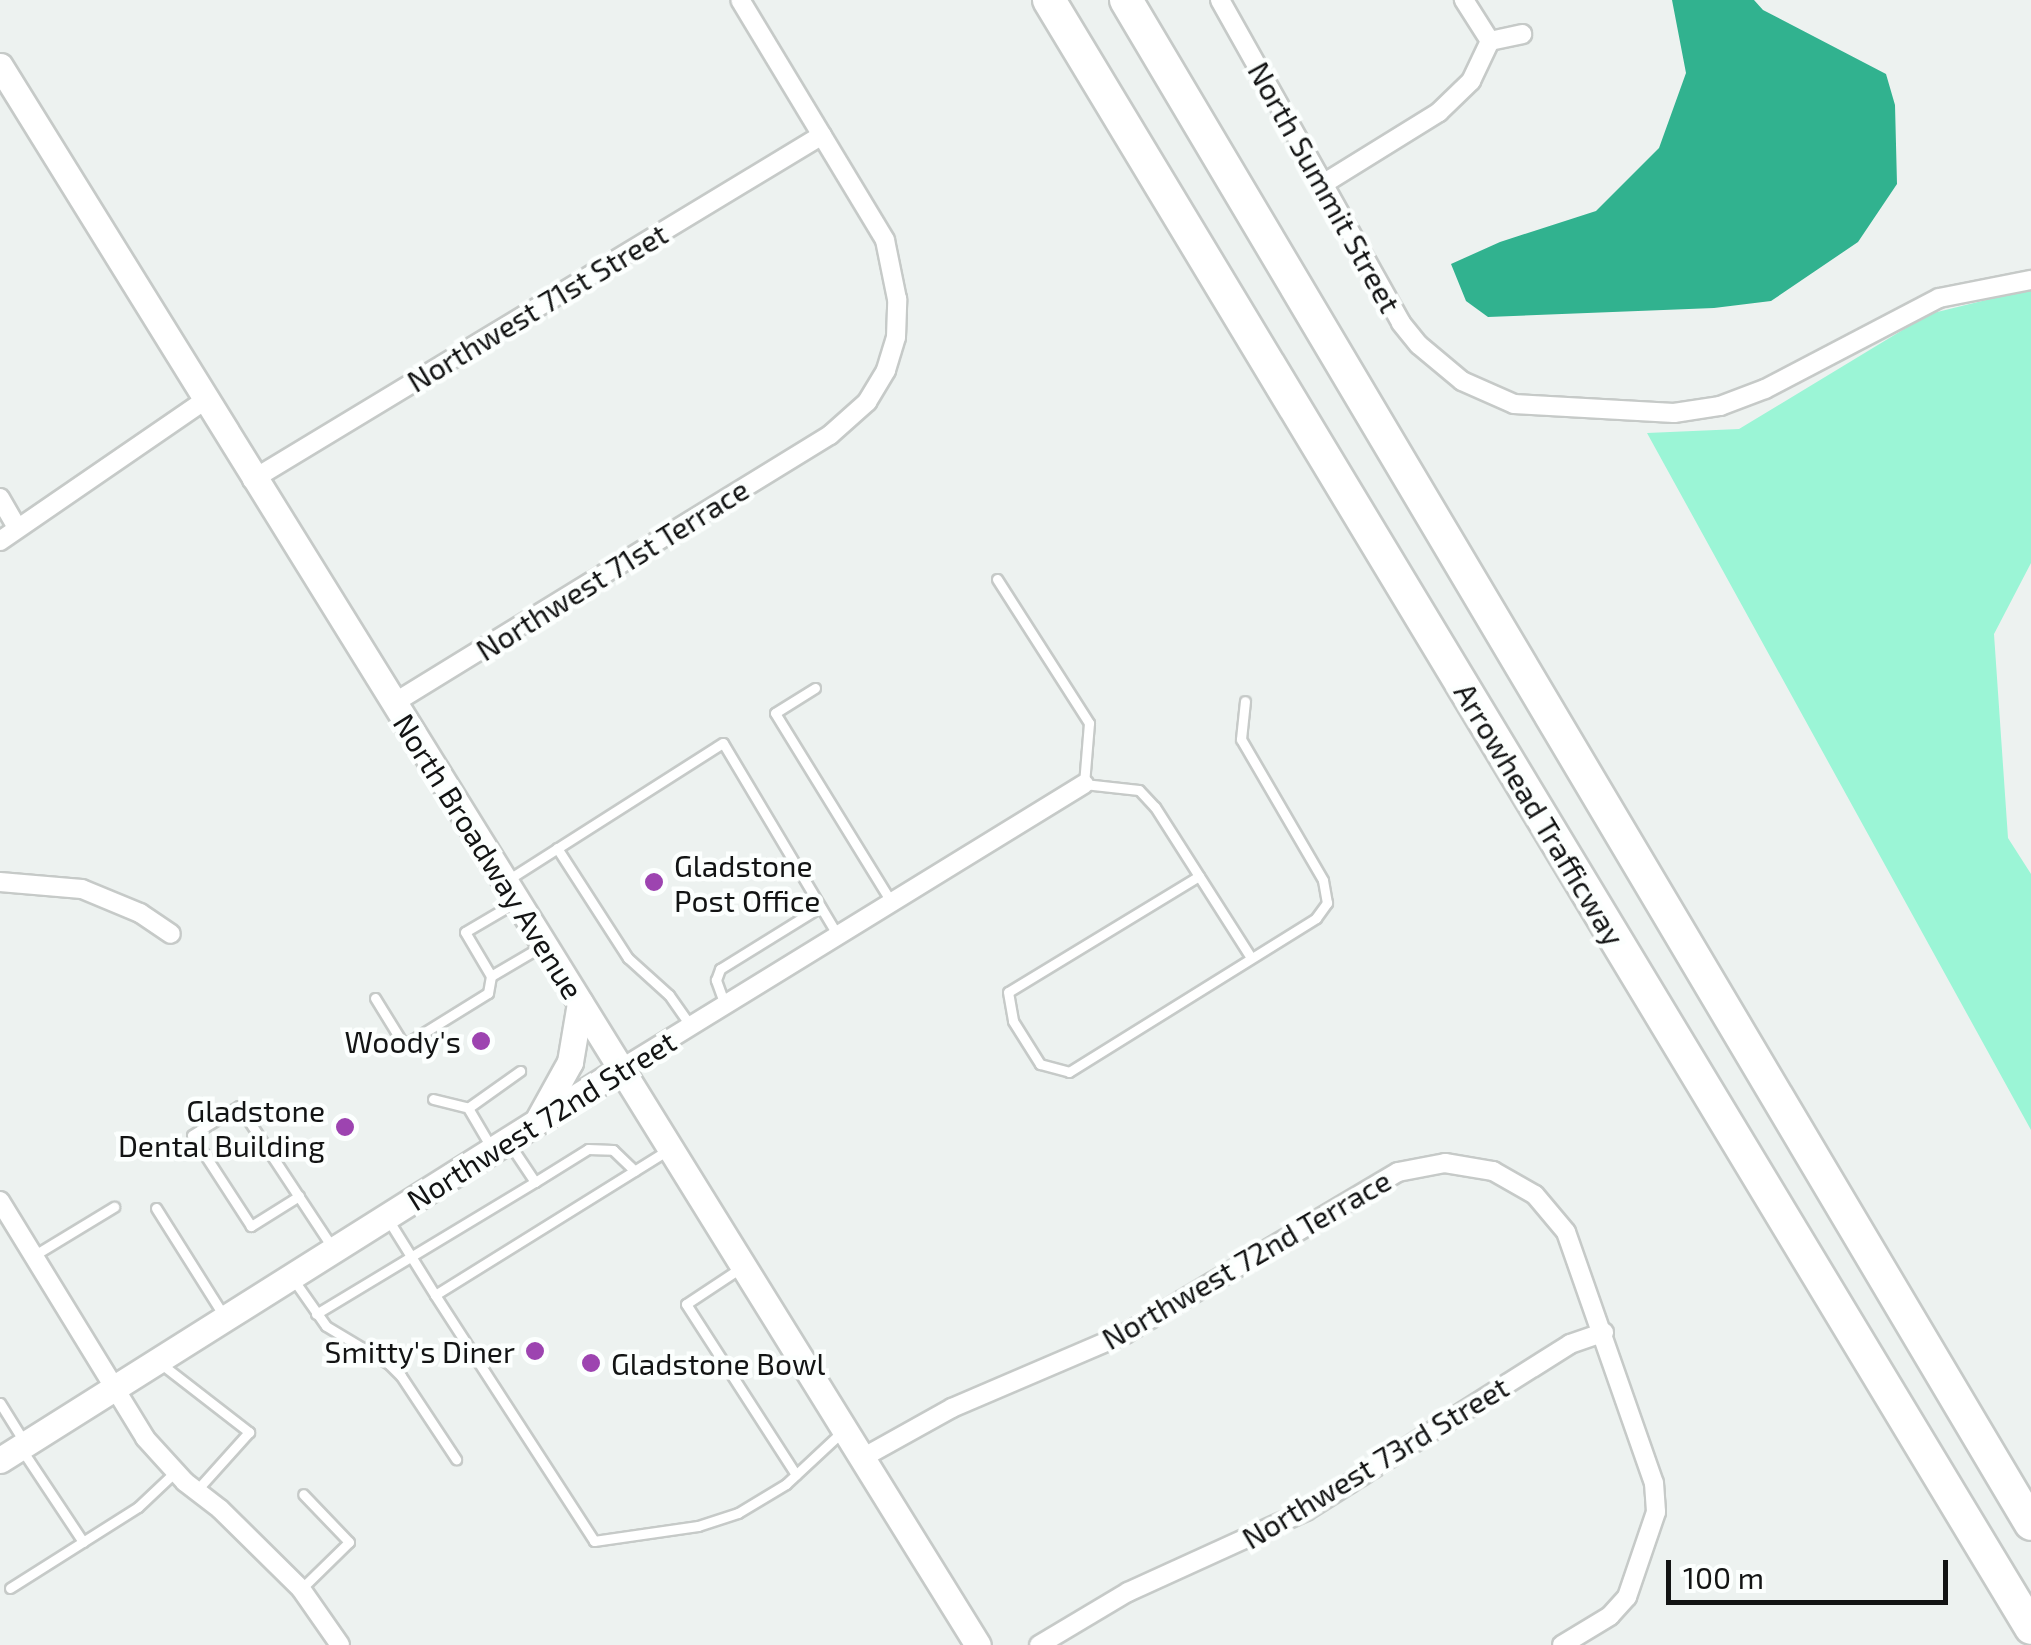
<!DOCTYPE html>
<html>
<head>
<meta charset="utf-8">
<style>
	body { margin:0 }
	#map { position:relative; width:2031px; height:1645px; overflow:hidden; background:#edf2f0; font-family:"Exo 2",sans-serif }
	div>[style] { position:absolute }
	.green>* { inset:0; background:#9bf5d6 }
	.water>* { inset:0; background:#31b28f }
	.roads { filter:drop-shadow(2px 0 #c6cac8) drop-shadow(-2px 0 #c6cac8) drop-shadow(0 2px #c6cac8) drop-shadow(0 -2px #c6cac8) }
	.lane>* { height:9px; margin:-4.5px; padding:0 4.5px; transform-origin:4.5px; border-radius:4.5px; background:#fff }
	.street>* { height:18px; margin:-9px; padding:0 9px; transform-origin:9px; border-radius:9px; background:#fff }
	.secondary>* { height:25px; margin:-12.5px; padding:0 12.5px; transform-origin:12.5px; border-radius:12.5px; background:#fff }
	.highway>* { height:32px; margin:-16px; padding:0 16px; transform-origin:16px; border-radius:16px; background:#fff }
	.dots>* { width:28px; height:28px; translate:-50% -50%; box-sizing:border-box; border:5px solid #fcfffe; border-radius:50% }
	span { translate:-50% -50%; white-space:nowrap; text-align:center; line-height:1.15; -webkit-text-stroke:9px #fcfffe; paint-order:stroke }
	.street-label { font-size:30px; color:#131414 }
	.poi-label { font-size:30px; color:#131414 }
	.left { translate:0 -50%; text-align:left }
	.right { translate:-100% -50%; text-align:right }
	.scale { position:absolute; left:1666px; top:1560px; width:282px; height:45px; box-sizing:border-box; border:5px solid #131414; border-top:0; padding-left:12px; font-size:30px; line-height:35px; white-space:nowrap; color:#131414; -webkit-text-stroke:8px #fcfffe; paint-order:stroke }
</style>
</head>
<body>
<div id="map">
	<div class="green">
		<i style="clip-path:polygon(2031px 289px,2031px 563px,1994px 634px,2008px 838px,2031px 874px,2031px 1130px,1647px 433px,1739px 429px,1929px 314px)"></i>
	</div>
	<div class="water">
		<i style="clip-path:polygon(1672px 0,1754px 0,1763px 10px,1886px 74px,1895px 105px,1897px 184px,1858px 242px,1771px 301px,1714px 308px,1488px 317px,1466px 301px,1451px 264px,1500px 242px,1596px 211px,1659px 148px,1686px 73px)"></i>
	</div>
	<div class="roads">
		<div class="lane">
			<i style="left:997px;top:579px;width:171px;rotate:57.4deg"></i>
			<i style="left:1089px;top:723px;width:61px;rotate:94.7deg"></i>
			<i style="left:1084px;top:784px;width:55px;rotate:6.2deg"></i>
			<i style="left:1139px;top:790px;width:23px;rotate:47deg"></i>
			<i style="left:1155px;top:807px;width:177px;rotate:57.5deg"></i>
			<i style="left:815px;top:688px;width:47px;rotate:148deg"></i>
			<i style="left:775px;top:713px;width:223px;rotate:58.4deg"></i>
			<i style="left:557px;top:848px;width:131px;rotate:57.2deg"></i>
			<i style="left:628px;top:958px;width:55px;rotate:42.1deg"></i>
			<i style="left:669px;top:995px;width:38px;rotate:55deg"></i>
			<i style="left:1199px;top:876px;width:223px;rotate:148.7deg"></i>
			<i style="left:1008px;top:992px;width:29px;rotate:80deg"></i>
			<i style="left:1013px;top:1021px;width:51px;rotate:57.9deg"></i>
			<i style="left:1040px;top:1064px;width:30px;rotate:15deg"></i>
			<i style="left:1069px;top:1072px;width:291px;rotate:-31.9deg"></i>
			<i style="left:1316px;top:918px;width:19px;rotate:-54deg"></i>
			<i style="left:1327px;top:903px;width:23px;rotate:-100deg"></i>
			<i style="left:1323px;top:880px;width:163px;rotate:-120.2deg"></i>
			<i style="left:1241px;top:739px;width:38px;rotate:-84deg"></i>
			<i style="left:506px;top:881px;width:257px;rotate:-32.5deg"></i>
			<i style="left:723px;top:743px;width:225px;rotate:59.2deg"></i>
			<i style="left:516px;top:902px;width:59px;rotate:149.5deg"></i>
			<i style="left:465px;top:932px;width:51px;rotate:59.4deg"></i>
			<i style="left:491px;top:976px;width:59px;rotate:-30.5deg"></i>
			<i style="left:375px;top:998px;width:55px;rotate:58.3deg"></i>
			<i style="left:404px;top:1045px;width:99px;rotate:-31.8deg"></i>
			<i style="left:488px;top:993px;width:17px;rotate:-80deg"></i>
			<i style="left:725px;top:1005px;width:27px;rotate:-110deg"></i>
			<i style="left:716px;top:980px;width:12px;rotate:-70deg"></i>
			<i style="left:720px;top:969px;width:118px;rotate:-31.8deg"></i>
			<i style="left:433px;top:1099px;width:36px;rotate:14deg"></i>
			<i style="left:491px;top:1147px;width:45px;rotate:-120.5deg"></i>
			<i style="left:468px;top:1108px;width:64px;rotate:-35.4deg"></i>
			<i style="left:535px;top:1182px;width:62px;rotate:-31.9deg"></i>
			<i style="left:588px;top:1149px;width:25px;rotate:2deg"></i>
			<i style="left:613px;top:1150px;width:30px;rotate:44deg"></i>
			<i style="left:299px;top:1196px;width:57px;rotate:148deg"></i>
			<i style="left:251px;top:1226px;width:108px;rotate:-123deg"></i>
			<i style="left:192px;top:1135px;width:55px;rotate:-31.7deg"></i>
			<i style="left:239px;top:1106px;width:169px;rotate:56.6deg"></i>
			<i style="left:156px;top:1208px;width:128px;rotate:57.8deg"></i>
			<i style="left:389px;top:1221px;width:87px;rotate:58.1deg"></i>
			<i style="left:435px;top:1295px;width:277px;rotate:-31.9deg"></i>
			<i style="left:33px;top:1256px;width:95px;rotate:-31.2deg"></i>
			<i style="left:742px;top:1267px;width:67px;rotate:146.5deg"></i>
			<i style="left:686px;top:1304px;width:203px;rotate:57.2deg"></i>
			<i style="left:293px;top:1279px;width:57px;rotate:54.9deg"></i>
			<i style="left:326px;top:1326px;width:74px;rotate:31.1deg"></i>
			<i style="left:389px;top:1364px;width:17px;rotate:45deg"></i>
			<i style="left:401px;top:1376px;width:100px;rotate:56.5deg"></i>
			<i style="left:435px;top:1295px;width:293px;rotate:57.1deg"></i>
			<i style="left:594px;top:1541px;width:105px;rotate:-8.2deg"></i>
			<i style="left:698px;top:1526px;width:42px;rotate:-18deg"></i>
			<i style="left:738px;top:1513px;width:56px;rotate:-31.1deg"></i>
			<i style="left:786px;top:1484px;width:79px;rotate:-43deg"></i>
			<i style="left:316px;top:1314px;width:256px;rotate:-31.1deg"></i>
			<i style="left:535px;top:1182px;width:47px;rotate:-123.7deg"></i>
			<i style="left:160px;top:1363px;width:113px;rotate:37.8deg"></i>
			<i style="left:249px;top:1432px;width:79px;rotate:131.9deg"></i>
			<i style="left:0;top:1403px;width:39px;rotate:58deg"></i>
			<i style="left:21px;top:1436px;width:11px;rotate:95deg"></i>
			<i style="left:20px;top:1447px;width:114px;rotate:56.4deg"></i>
			<i style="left:10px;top:1588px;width:151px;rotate:-32.3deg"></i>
			<i style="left:138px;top:1507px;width:51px;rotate:-43.4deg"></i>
			<i style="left:301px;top:1589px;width:67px;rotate:-44.4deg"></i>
			<i style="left:349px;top:1542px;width:66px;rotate:-133.8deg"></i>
		</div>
		<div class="street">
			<i style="left:1220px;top:0;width:370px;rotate:60.7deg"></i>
			<i style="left:1401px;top:323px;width:28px;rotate:51deg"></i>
			<i style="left:1419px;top:345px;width:56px;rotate:39.9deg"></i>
			<i style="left:1462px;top:381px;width:57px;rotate:23.9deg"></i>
			<i style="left:1514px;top:404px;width:160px;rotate:3.2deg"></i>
			<i style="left:1674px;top:413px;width:47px;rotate:-8.7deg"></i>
			<i style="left:1720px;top:406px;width:48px;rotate:-20.7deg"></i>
			<i style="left:1765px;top:389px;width:196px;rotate:-27.6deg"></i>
			<i style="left:1939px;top:298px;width:94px;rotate:-11.1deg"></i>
			<i style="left:1490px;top:41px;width:33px;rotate:-12deg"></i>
			<i style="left:1323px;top:184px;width:137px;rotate:-31.8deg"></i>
			<i style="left:1439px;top:112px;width:45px;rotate:-44.1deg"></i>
			<i style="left:1471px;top:81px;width:44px;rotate:-64.6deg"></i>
			<i style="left:1490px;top:41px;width:49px;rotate:-122.4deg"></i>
			<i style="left:252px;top:480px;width:666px;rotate:-31.18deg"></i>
			<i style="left:0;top:498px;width:34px;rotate:60deg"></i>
			<i style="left:0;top:541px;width:247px;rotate:-34.5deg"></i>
			<i style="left:394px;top:703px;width:512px;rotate:-31.58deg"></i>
			<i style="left:830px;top:435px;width:50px;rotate:-41.7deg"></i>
			<i style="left:867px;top:402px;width:37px;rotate:-59deg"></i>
			<i style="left:886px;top:370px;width:34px;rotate:-73deg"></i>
			<i style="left:896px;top:337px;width:38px;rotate:-88deg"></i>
			<i style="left:897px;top:299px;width:60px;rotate:-101.5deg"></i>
			<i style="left:885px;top:240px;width:280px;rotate:-121.1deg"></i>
			<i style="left:0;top:882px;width:82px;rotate:4.9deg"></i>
			<i style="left:82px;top:889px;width:63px;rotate:22.5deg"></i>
			<i style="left:140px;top:913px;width:37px;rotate:34deg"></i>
			<i style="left:624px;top:1067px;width:540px;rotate:-31.6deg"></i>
			<i style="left:0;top:1201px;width:278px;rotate:58.5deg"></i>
			<i style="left:145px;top:1438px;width:59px;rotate:47.7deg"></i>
			<i style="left:185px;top:1482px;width:44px;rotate:37.6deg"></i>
			<i style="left:220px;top:1509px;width:114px;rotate:44.6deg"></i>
			<i style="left:301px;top:1589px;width:68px;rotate:55.1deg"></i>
			<i style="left:864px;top:1457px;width:101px;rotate:-29.1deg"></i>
			<i style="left:952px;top:1408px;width:188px;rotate:-23.2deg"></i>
			<i style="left:1125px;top:1334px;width:317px;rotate:-30.7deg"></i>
			<i style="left:1398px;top:1172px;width:48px;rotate:-10.8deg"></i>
			<i style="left:1445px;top:1163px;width:49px;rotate:9.5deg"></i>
			<i style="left:1493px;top:1171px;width:48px;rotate:29.7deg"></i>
			<i style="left:1535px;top:1195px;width:48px;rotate:50deg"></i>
			<i style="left:1566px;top:1232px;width:266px;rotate:70.7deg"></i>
			<i style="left:1654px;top:1483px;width:29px;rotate:86deg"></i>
			<i style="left:1656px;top:1512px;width:90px;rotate:108.8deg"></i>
			<i style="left:1627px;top:1597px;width:25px;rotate:132deg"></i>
			<i style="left:1610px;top:1616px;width:56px;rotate:148.9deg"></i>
			<i style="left:1039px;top:1645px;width:104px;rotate:-30.8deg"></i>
			<i style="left:1128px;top:1592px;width:196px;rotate:-24.5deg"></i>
			<i style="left:1306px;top:1511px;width:312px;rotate:-32.3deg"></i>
			<i style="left:1570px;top:1344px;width:36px;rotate:-19deg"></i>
		</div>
		<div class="secondary">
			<i style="left:0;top:66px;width:1857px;rotate:58.23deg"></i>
			<i style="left:539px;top:1118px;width:64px;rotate:-61deg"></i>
			<i style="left:570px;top:1062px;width:60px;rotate:-80.4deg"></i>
			<i style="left:0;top:1460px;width:737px;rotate:-32.2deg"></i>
		</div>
		<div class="highway">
			<i style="left:1049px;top:0;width:1901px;rotate:58.9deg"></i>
			<i style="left:1126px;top:0;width:1772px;rotate:59.3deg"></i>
		</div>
	</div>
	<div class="dots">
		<i style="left:654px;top:882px;background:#9d44b0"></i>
		<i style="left:481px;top:1041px;background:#9d44b0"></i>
		<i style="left:345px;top:1127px;background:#9d44b0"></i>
		<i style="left:535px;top:1351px;background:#9d44b0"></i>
		<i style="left:591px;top:1363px;background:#9d44b0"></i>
	</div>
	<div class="street-label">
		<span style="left:1325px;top:187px;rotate:61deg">North Summit Street</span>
		<span style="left:537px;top:307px;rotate:-31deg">Northwest 71st Street</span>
		<span style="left:612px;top:569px;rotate:-32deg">Northwest 71st Terrace</span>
		<span style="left:1540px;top:814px;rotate:59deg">Arrowhead Trafficway</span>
		<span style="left:489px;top:856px;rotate:58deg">North Broadway Avenue</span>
		<span style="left:541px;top:1120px;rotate:-32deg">Northwest 72nd Street</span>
		<span style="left:1246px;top:1259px;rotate:-30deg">Northwest 72nd Terrace</span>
		<span style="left:1375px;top:1462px;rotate:-31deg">Northwest 73rd Street</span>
	</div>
	<div class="poi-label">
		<span class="left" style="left:674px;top:882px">Gladstone<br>Post Office</span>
		<span class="right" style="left:461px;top:1041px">Woody's</span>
		<span class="right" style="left:325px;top:1127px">Gladstone<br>Dental Building</span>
		<span class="right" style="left:515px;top:1351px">Smitty's Diner</span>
		<span class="left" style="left:611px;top:1363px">Gladstone Bowl</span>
	</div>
	<div class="scale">100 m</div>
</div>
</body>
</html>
